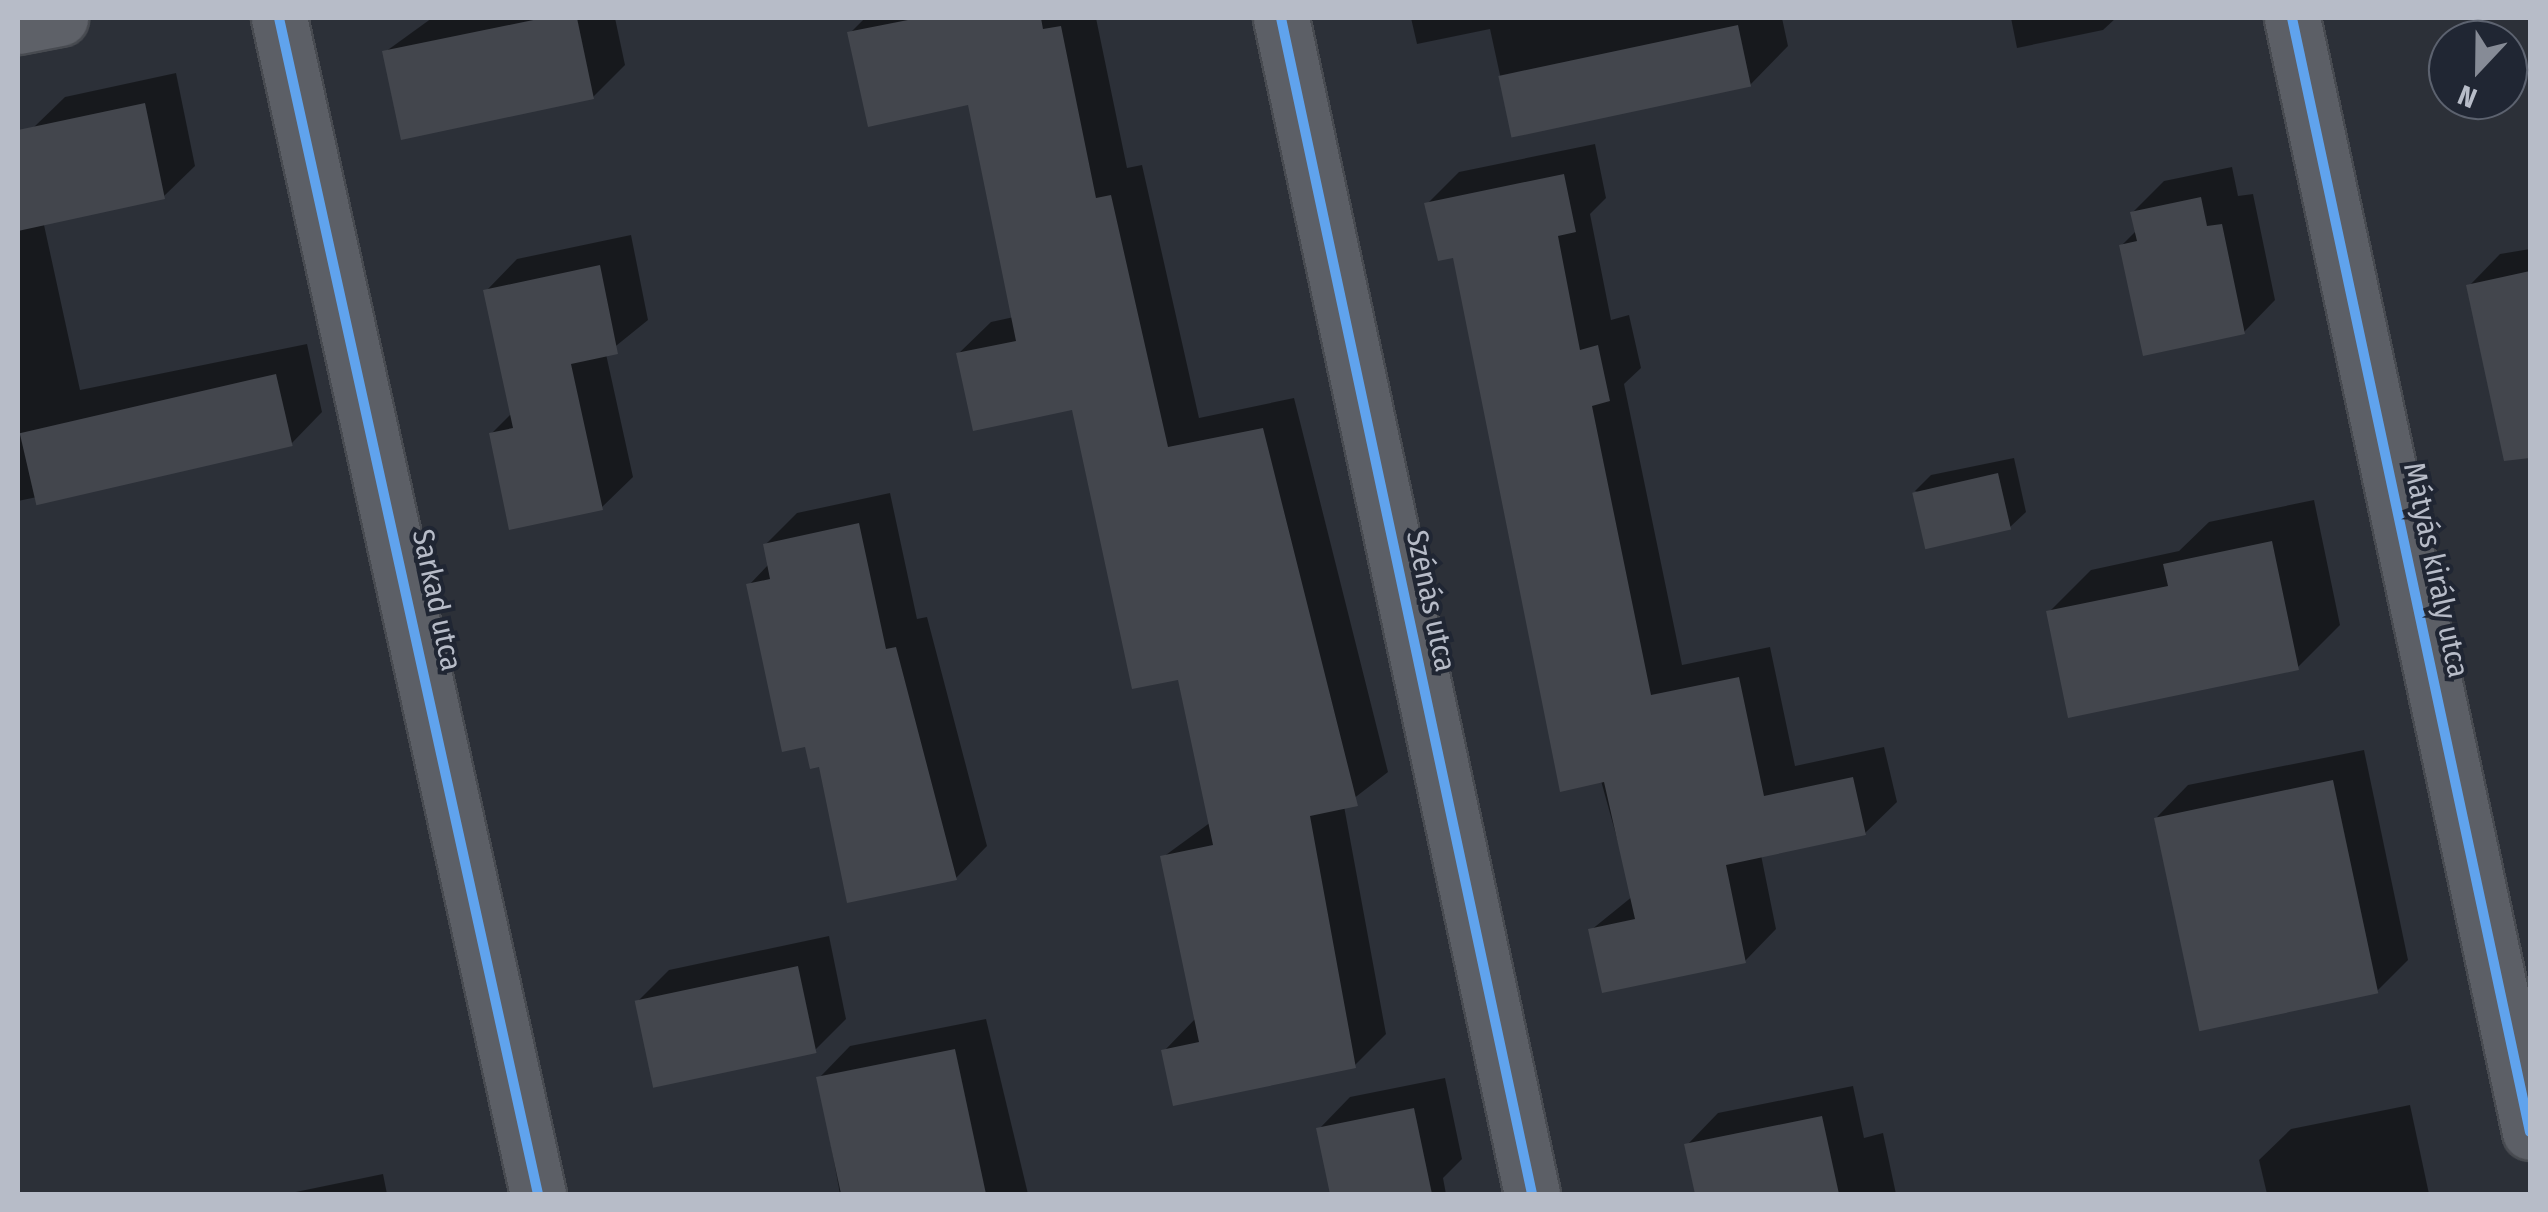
<!DOCTYPE html>
<html>
<head>
<meta charset="utf-8">
<style>
	body { margin:0 }
	#map { position:relative; width:2548px; height:1212px; overflow:hidden; background:#2c3038; font-family:"Fira Sans Condensed",sans-serif }
	div>[style] { position:absolute }
	.shadow>* { inset:0; background:#0007 }
	.building>* { inset:0; background:#43464d; transform-origin:0 0 }
	.roads { filter:drop-shadow(2px 0 #484b51) drop-shadow(-2px 0 #484b51) drop-shadow(0 2px #484b51) drop-shadow(0 -2px #484b51) }
	.minor>* { height:55px; margin:-27.5px; padding:0 27.5px; transform-origin:27.5px; border-radius:27.5px; background:#5c5f66 }
	.major>* { height:55px; margin:-27.5px; padding:0 27.5px; transform-origin:27.5px; border-radius:27.5px; background:#5e6168 }
	.cycleway>* { height:10px; margin:-5px; padding:0 5px; transform-origin:5px; border-radius:5px; background:#60a3ed }
	span { translate:-50% -50%; white-space:nowrap; text-align:center; line-height:1.15; -webkit-text-stroke:8px #202633; paint-order:stroke }
	.street-label { font-size:30px; color:#b7bcc8 }
	.frame { position:absolute; inset:0; border:20px solid #b7bcc8; pointer-events:none }
	.north { position:absolute; left:2428px; top:20px; width:100px; height:100px; box-sizing:border-box; background:#202633; border:2px solid #5c626f; border-radius:50%; rotate:202deg; font-size:28px; font-weight:700; line-height:40px; text-align:center; color:#b7bcc8 }
	.north::after { content:''; display:block; margin:auto; width:35px; height:45px; background:#868b96; clip-path:polygon(50% 0,100% 100%,50% 72%,0 100%) }
</style>
</head>
<body>
<div id="map">
	<div class="shadow">
		<i style="clip-path:polygon(432px 18px,615px 18px,625px 65px,593px 97px,385px 52px)"></i>
		<i style="clip-path:polygon(865px 18px,1096px 18px,1127px 168px,1142px 165px,1199px 418px,1294px 398px,1388px 772px,1344px 806px,1386px 1034px,1354px 1066px,1164px 1051px,1196px 1018px,1163px 857px,1211px 822px,1180px 677px,1074px 408px,959px 353px,991px 322px,1014px 317px,970px 102px,850px 33px)"></i>
		<i style="clip-path:polygon(1411px 18px,1782px 18px,1788px 46px,1750px 85px,1513px 135px,1490px 29px,1417px 44px)"></i>
		<i style="clip-path:polygon(2011px 18px,2116px 18px,2103px 30px,2017px 48px)"></i>
		<i style="clip-path:polygon(176px 73px,195px 166px,163px 197px,33px 128px,65px 97px)"></i>
		<i style="clip-path:polygon(1595px 144px,1606px 198px,1590px 214px,1611px 320px,1629px 315px,1641px 368px,1624px 384px,1682px 665px,1770px 647px,1795px 766px,1884px 747px,1897px 802px,1865px 833px,1761px 855px,1776px 929px,1745px 961px,1591px 930px,1633px 896px,1455px 255px,1427px 204px,1459px 172px)"></i>
		<i style="clip-path:polygon(29px 156px,80px 390px,307px 344px,322px 412px,291px 444px,18px 501px,18px 159px)"></i>
		<i style="clip-path:polygon(2232px 167px,2238px 196px,2253px 194px,2275px 300px,2244px 332px,2121px 246px,2137px 230px,2133px 212px,2164px 181px)"></i>
		<i style="clip-path:polygon(631px 235px,648px 320px,606px 354px,633px 477px,601px 508px,491px 434px,512px 413px,486px 291px,517px 259px)"></i>
		<i style="clip-path:polygon(2530px 249px,2530px 347px,2484px 356px,2469px 286px,2500px 254px)"></i>
		<i style="clip-path:polygon(2014px 458px,2026px 512px,2009px 528px,1915px 491px,1931px 475px)"></i>
		<i style="clip-path:polygon(890px 493px,917px 619px,927px 617px,987px 846px,956px 878px,821px 764px,749px 585px,769px 564px,765px 545px,797px 513px)"></i>
		<i style="clip-path:polygon(2314px 500px,2340px 625px,2297px 668px,2049px 612px,2091px 570px,2179px 551px,2209px 522px)"></i>
		<i style="clip-path:polygon(2364px 750px,2408px 960px,2377px 991px,2157px 817px,2188px 785px)"></i>
		<i style="clip-path:polygon(829px 936px,846px 1019px,814px 1051px,638px 1001px,669px 970px)"></i>
		<i style="clip-path:polygon(986px 1019px,1028px 1194px,840px 1194px,819px 1078px,850px 1046px)"></i>
		<i style="clip-path:polygon(1445px 1078px,1462px 1159px,1443px 1178px,1446px 1194px,1333px 1194px,1319px 1129px,1350px 1097px)"></i>
		<i style="clip-path:polygon(1853px 1086px,1864px 1138px,1883px 1133px,1896px 1194px,1697px 1194px,1687px 1145px,1718px 1113px)"></i>
		<i style="clip-path:polygon(2410px 1105px,2429px 1194px,2267px 1194px,2259px 1160px,2291px 1129px)"></i>
		<i style="clip-path:polygon(383px 1174px,387px 1194px,286px 1194px)"></i>
	</div>
	<div class="building">
		<i style="clip-path:polygon(543px 18px,577px 18px,594px 99px,401px 140px,382px 51px)"></i>
		<i style="clip-path:polygon(918px 18px,1041px 18px,1043px 29px,1061px 26px,1096px 198px,1111px 195px,1168px 447px,1263px 428px,1358px 806px,1310px 816px,1356px 1068px,1173px 1106px,1161px 1050px,1199px 1042px,1160px 856px,1213px 845px,1178px 680px,1132px 689px,1072px 410px,973px 431px,956px 353px,1016px 341px,968px 105px,868px 127px,847px 32px)"></i>
		<i style="left:1738px;top:25px;width:63px;height:245px;rotate:78deg"></i>
		<i style="clip-path:polygon(145px 103px,165px 199px,18px 231px,18px 130px)"></i>
		<i style="clip-path:polygon(1564px 174px,1576px 232px,1558px 236px,1580px 350px,1598px 345px,1610px 401px,1592px 406px,1651px 695px,1739px 677px,1764px 796px,1853px 777px,1866px 835px,1726px 865px,1746px 963px,1602px 993px,1588px 929px,1635px 919px,1604px 782px,1560px 792px,1453px 258px,1438px 261px,1424px 203px)"></i>
		<i style="clip-path:polygon(2201px 197px,2207px 226px,2222px 224px,2245px 334px,2143px 356px,2119px 245px,2137px 241px,2130px 212px)"></i>
		<i style="clip-path:polygon(600px 265px,618px 354px,571px 364px,603px 510px,509px 530px,489px 433px,513px 428px,483px 290px)"></i>
		<i style="clip-path:polygon(2530px 271px,2530px 458px,2504px 461px,2466px 285px)"></i>
		<i style="left:276px;top:374px;width:74px;height:263px;rotate:77deg"></i>
		<i style="left:1998px;top:473px;width:58px;height:88px;rotate:77deg"></i>
		<i style="clip-path:polygon(859px 523px,886px 649px,896px 647px,957px 880px,847px 903px,819px 767px,810px 769px,805px 747px,782px 752px,746px 584px,770px 579px,763px 544px)"></i>
		<i style="clip-path:polygon(2272px 541px,2299px 670px,2068px 718px,2046px 611px,2168px 586px,2163px 564px)"></i>
		<i style="left:2333px;top:780px;width:218px;height:183px;rotate:78deg"></i>
		<i style="left:798px;top:966px;width:89px;height:167px;rotate:78deg"></i>
		<i style="clip-path:polygon(955px 1049px,986px 1194px,841px 1194px,816px 1077px)"></i>
		<i style="clip-path:polygon(1414px 1108px,1432px 1194px,1330px 1194px,1316px 1128px)"></i>
		<i style="clip-path:polygon(1822px 1116px,1839px 1194px,1695px 1194px,1684px 1144px)"></i>
	</div>
	<div class="roads">
		<div class="minor">
			<i style="left:279px;top:18px;width:1204px;rotate:77.58deg"></i>
			<i style="left:1281px;top:18px;width:1202px;rotate:77.95deg"></i>
			<i style="left:2292px;top:18px;width:1139px;rotate:77.94deg"></i>
		</div>
		<div class="major">
			<i style="left:18px;top:26px;width:43px;rotate:-10.8deg"></i>
		</div>
	</div>
	<div class="cycleway">
		<i style="left:279px;top:18px;width:1204px;rotate:77.58deg"></i>
		<i style="left:1281px;top:18px;width:1202px;rotate:77.95deg"></i>
		<i style="left:2292px;top:18px;width:1139px;rotate:77.94deg"></i>
	</div>
	<div class="street-label">
		<span style="left:2436px;top:570px;rotate:78deg">Mátyás király utca</span>
		<span style="left:437px;top:600px;rotate:78deg">Sarkad utca</span>
		<span style="left:1431px;top:601px;rotate:78deg">Szénás utca</span>
	</div>
	<div class="frame"></div>
	<div class="north">N</div>
</div>
</body>
</html>
